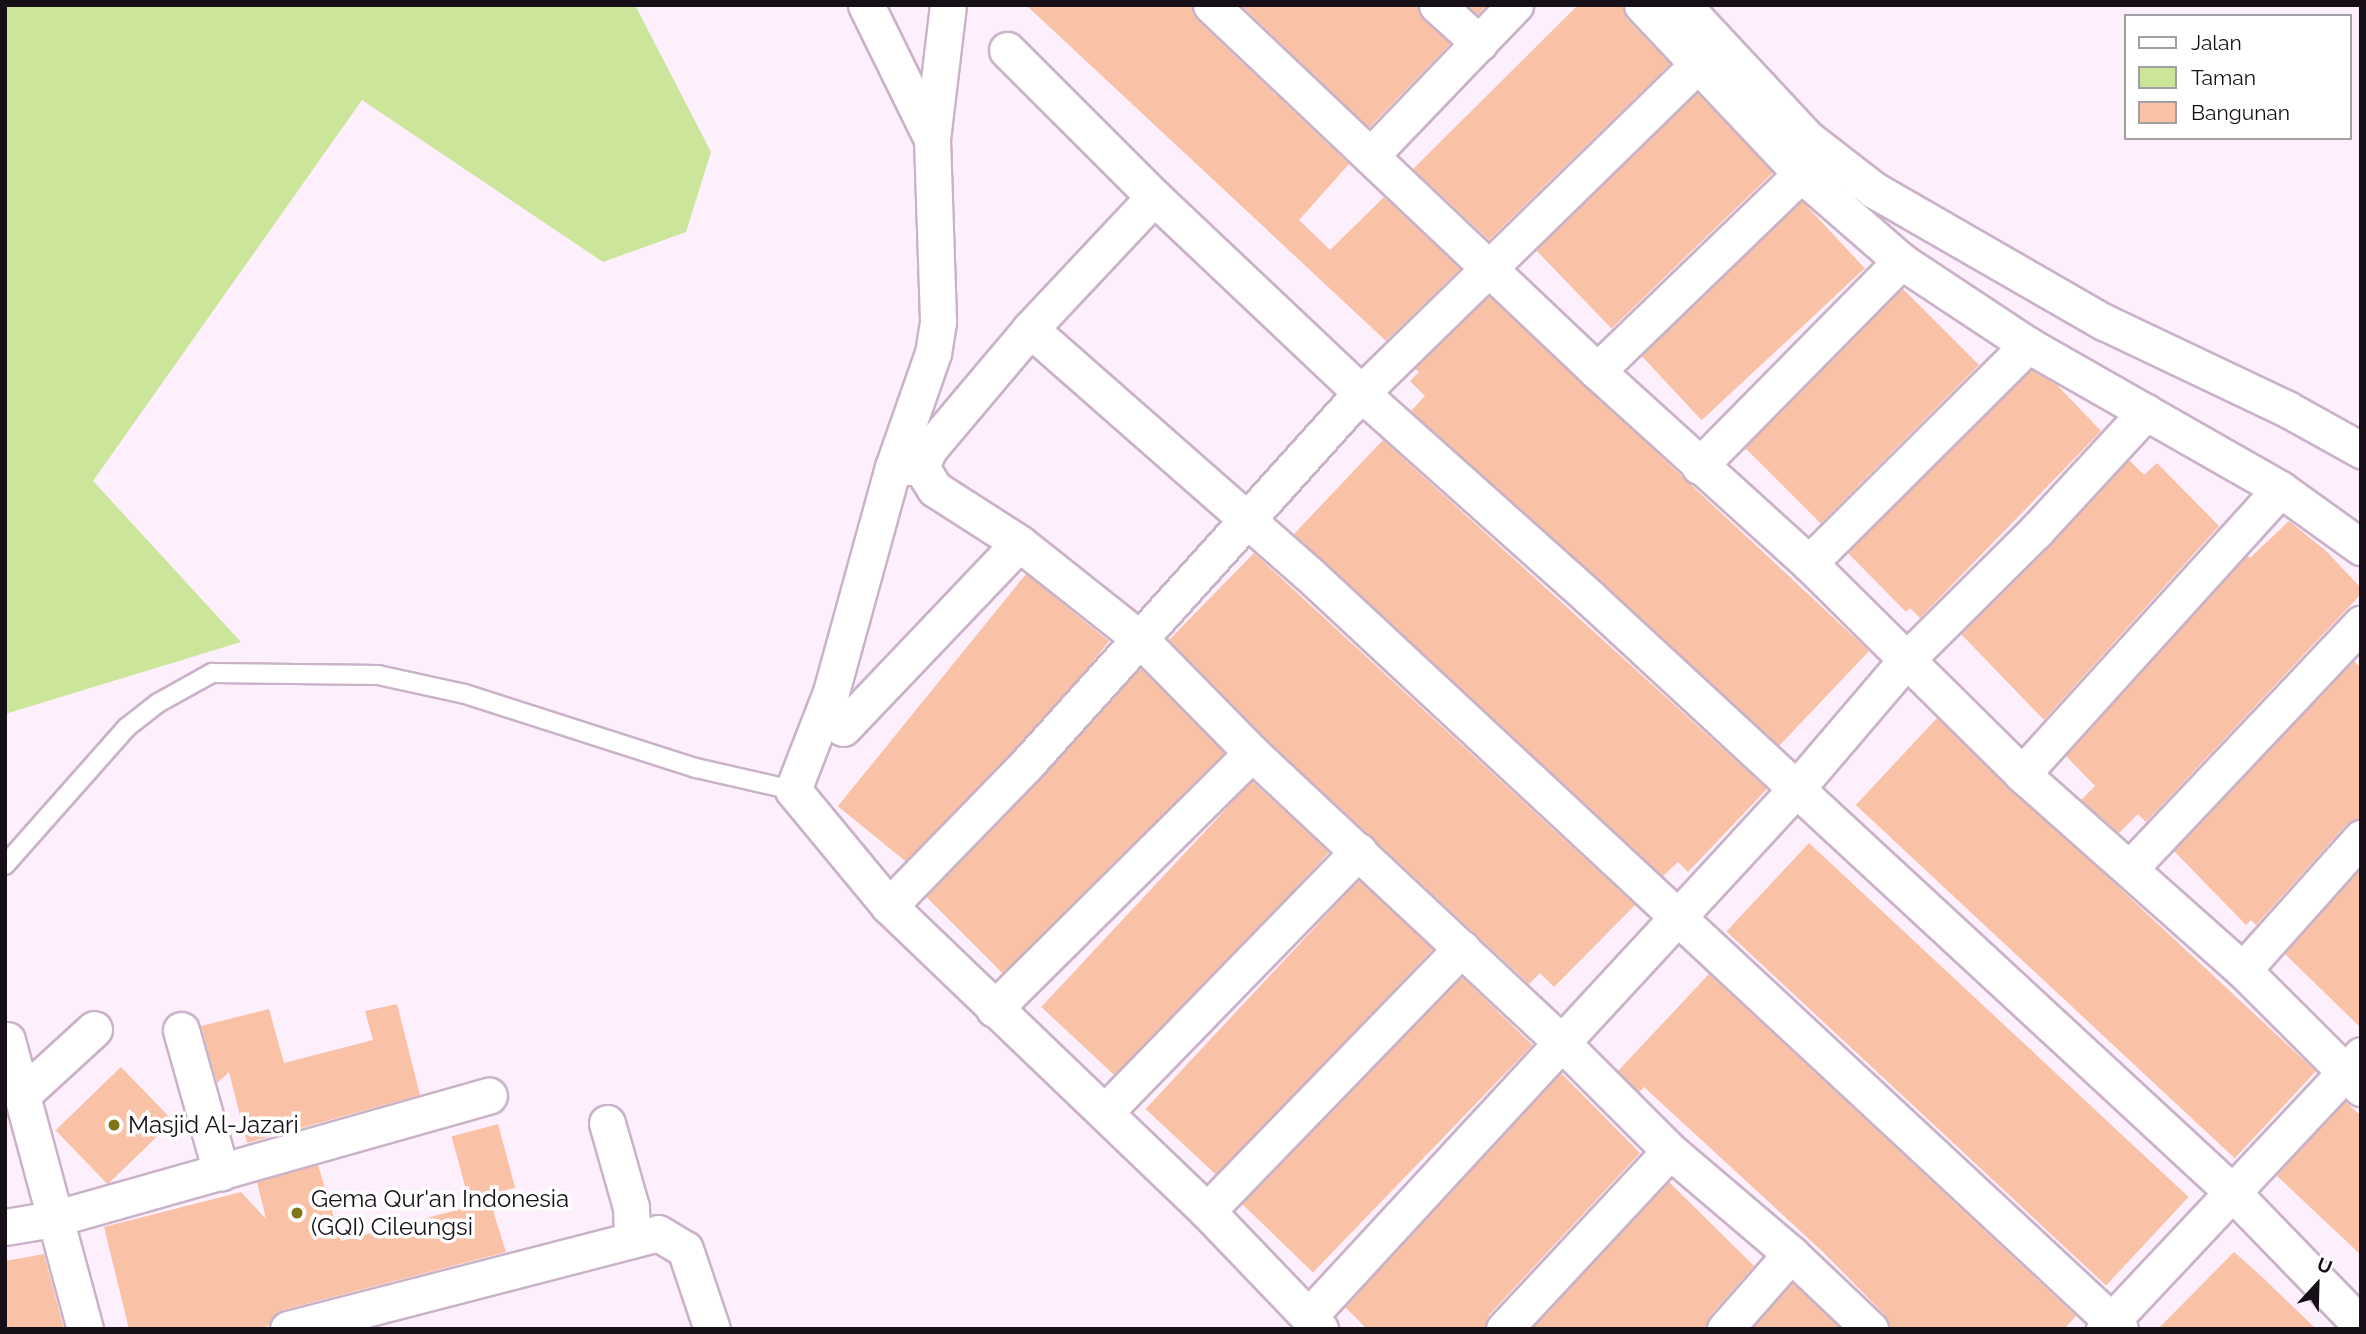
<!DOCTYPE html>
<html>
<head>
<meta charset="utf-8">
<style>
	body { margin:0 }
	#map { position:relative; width:2366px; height:1334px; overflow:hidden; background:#feeffd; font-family:Raleway,sans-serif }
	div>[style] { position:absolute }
	.green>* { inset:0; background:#cbe59b }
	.building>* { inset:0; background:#f9c1a5; transform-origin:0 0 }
	.roads { filter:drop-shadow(2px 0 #cab2c9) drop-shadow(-2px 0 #cab2c9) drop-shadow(0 2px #cab2c9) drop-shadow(0 -2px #cab2c9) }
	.lane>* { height:18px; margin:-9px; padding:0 9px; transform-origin:9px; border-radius:9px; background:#fff }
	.street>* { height:35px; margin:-17.5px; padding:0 17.5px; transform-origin:17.5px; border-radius:17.5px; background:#fff }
	.dots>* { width:19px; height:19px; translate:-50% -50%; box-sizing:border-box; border:4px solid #fff; border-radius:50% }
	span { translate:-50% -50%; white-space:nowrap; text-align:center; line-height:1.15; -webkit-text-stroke:7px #fff; paint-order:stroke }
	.poi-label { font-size:24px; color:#170f17 }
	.left { translate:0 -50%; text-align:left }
	.frame { position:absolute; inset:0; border:7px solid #170f17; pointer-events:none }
	.legend { position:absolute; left:2124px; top:14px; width:228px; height:126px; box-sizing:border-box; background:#fff; border:2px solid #a29fa2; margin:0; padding:9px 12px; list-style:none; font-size:21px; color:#170f17 }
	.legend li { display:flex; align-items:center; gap:14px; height:35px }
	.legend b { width:35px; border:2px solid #a29fa2 }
	.north { position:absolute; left:2282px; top:1250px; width:70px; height:70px; -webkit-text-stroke:5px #fff; paint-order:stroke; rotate:22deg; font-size:19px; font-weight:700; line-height:28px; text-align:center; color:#170f17 }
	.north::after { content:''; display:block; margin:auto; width:24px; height:32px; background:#170f17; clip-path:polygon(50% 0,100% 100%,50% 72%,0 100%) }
</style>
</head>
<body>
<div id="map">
	<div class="green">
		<i style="clip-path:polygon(5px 5px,635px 5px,711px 152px,686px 232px,603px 262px,362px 100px,93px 481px,241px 642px,5px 714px)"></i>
	</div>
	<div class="building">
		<i style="clip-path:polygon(1026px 5px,1191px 5px,1197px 20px,1349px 164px,1299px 220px,1330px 250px,1384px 197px,1460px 269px,1386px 341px)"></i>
		<i style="clip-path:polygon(1241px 5px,1417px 5px,1423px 19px,1450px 44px,1369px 128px)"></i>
		<i style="clip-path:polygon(1467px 5px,1487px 5px,1478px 15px)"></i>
		<i style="clip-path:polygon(1578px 5px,1622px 5px,1627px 19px,1670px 64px,1489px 240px,1413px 169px)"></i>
		<i style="left:1697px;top:93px;width:110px;height:225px;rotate:46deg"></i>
		<i style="left:1802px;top:201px;width:92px;height:223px;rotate:47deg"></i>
		<i style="left:1902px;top:288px;width:109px;height:224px;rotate:45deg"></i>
		<i style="clip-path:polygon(1489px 296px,1869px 651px,1779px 746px,1411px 411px,1425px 396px,1410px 381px,1419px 372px,1415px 369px)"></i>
		<i style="clip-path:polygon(2031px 370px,2056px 384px,2101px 431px,1920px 618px,1910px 608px,1906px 612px,1848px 553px)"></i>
		<i style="clip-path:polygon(1383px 440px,1767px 789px,1688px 872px,1678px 862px,1663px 876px,1294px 534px)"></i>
		<i style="clip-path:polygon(2129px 460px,2144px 475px,2157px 463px,2219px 526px,2044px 720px,1961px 634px)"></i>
		<i style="clip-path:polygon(2289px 521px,2326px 551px,2361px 588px,2361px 594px,2146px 822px,2138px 814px,2119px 833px,2081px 800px,2095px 786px,2066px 756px,2247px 555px,2250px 558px)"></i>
		<i style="clip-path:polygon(1254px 553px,1635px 905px,1554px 987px,1540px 973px,1529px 984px,1266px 739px,1169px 640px)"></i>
		<i style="left:1026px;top:574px;width:107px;height:299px;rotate:39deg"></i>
		<i style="clip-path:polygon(2354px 661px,2361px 668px,2361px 818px,2346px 825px,2256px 925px,2251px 920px,2246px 925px,2174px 851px)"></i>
		<i style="left:1140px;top:668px;width:120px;height:313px;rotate:45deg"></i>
		<i style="left:1937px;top:718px;width:518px;height:119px;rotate:43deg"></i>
		<i style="left:1252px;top:781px;width:105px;height:309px;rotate:43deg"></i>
		<i style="left:1809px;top:843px;width:519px;height:121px;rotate:43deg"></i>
		<i style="clip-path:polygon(2361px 868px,2361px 1028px,2285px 954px)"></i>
		<i style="left:1359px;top:880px;width:101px;height:313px;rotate:43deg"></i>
		<i style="clip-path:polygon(1709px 974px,2076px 1316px,2064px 1329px,1890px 1329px,1884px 1314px,1823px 1252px,1644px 1087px,1639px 1092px,1618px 1071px)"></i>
		<i style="left:1462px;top:977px;width:98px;height:316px;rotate:44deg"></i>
		<i style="clip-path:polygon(397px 1004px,420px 1095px,247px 1143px,229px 1072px,217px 1083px,201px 1026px,269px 1009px,284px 1063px,373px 1040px,365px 1011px)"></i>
		<i style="left:121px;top:1067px;width:75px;height:91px;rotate:46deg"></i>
		<i style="clip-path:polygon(1561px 1073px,1640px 1153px,1489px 1315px,1484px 1329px,1367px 1329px,1345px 1307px)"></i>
		<i style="clip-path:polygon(2345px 1101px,2361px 1116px,2361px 1255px,2276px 1175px)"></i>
		<i style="left:498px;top:1124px;width:66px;height:48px;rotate:75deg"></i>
		<i style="clip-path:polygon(318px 1165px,341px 1241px,490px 1201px,506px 1252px,283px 1310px,268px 1326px,258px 1329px,129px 1329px,104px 1227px,241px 1192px,266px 1219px,257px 1182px)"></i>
		<i style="clip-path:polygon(1669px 1182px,1754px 1266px,1710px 1316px,1705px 1329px,1532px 1329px)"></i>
		<i style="clip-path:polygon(2234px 1252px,2261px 1276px,2316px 1329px,2158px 1329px)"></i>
		<i style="clip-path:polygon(44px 1254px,64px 1329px,5px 1329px,5px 1261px)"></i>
		<i style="clip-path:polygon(1792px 1283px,1841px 1329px,1752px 1329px)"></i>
	</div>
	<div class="roads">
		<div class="lane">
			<i style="left:5px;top:865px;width:183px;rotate:-48.5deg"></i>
			<i style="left:126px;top:728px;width:41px;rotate:-38deg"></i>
			<i style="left:158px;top:703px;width:62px;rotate:-29.1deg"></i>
			<i style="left:212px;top:673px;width:166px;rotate:0.7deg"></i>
			<i style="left:378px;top:675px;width:89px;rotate:12.3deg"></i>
			<i style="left:465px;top:694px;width:243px;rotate:17.8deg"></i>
			<i style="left:696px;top:768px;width:99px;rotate:12.8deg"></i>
		</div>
		<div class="street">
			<i style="left:866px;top:5px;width:149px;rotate:63.8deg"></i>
			<i style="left:948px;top:5px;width:135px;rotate:96.8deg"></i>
			<i style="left:932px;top:139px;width:183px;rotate:88.1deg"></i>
			<i style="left:938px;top:322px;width:31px;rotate:99deg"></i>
			<i style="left:933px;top:353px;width:121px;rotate:109.3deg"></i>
			<i style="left:893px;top:467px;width:233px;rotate:105.4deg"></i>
			<i style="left:831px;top:692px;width:105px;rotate:111.2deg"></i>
			<i style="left:793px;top:790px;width:151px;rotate:50.4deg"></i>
			<i style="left:889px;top:906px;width:441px;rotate:43.8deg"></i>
			<i style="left:1207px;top:1211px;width:163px;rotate:46.2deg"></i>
			<i style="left:1211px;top:5px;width:532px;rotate:43.48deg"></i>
			<i style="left:1597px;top:371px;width:286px;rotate:42.2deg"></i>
			<i style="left:1809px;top:563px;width:300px;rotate:44.7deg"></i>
			<i style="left:2022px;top:774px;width:295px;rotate:41.6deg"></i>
			<i style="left:2243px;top:970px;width:167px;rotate:45deg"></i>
			<i style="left:1437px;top:5px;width:57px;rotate:42.1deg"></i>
			<i style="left:1642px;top:5px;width:232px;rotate:46.7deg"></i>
			<i style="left:1801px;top:174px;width:133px;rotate:41deg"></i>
			<i style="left:1901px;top:261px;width:152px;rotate:33.5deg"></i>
			<i style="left:2028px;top:345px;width:290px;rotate:29.7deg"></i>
			<i style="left:2280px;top:489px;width:100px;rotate:35.6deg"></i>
			<i style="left:1683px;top:5px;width:182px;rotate:47deg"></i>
			<i style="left:1807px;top:138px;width:85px;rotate:37.8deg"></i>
			<i style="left:1874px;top:190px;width:265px;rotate:29.9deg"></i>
			<i style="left:2104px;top:322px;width:203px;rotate:25.4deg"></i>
			<i style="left:2287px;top:409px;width:85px;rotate:29deg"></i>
			<i style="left:1007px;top:50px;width:208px;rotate:45deg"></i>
			<i style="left:1154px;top:197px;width:285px;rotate:43.4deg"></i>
			<i style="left:1361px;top:393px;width:306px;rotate:41.8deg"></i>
			<i style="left:1589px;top:597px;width:873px;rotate:42.77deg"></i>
			<i style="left:2230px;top:1190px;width:188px;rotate:45.9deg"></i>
			<i style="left:1372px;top:154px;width:207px;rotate:-46.2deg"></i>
			<i style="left:1030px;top:329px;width:371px;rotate:41.3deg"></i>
			<i style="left:1309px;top:574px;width:1108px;rotate:42.95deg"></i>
			<i style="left:1597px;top:371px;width:284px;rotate:-44deg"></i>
			<i style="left:1699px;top:466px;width:288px;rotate:-45.4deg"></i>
			<i style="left:893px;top:467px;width:28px"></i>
			<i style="left:921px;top:467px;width:26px;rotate:58deg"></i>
			<i style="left:935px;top:489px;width:100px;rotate:32.7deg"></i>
			<i style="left:1019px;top:543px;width:154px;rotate:38.4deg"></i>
			<i style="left:1140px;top:639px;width:160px;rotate:45.5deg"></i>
			<i style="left:1252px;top:753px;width:422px;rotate:43.1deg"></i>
			<i style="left:1560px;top:1041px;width:156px;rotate:45deg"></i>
			<i style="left:1670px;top:1151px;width:159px;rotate:40.4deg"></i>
			<i style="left:1791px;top:1254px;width:109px;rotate:43.5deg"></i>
			<i style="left:921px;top:467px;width:20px;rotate:-66deg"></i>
			<i style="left:929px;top:449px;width:157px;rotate:-49.9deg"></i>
			<i style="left:1030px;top:329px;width:181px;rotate:-46.8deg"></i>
			<i style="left:1809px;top:563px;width:309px;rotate:-44.9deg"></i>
			<i style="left:843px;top:728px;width:255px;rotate:-46.4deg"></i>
			<i style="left:2022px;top:774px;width:384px;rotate:-47.8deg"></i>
			<i style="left:2131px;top:867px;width:335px;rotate:-46.6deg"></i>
			<i style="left:889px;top:906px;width:198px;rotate:-45.8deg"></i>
			<i style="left:1027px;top:764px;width:499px;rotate:-48deg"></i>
			<i style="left:1361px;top:393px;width:470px;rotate:-44.3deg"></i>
			<i style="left:2243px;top:970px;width:177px;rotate:-48.2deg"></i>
			<i style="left:994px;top:1009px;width:363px;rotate:-44.8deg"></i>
			<i style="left:181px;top:1030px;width:148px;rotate:74.3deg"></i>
			<i style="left:7px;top:1040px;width:299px;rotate:74.9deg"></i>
			<i style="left:21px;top:1096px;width:99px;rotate:-42.5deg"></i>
			<i style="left:1105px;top:1112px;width:364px;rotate:-45.8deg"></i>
			<i style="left:607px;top:1123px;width:87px;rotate:74.1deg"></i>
			<i style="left:631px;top:1207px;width:31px;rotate:88deg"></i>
			<i style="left:1207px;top:1211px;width:366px;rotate:-45.9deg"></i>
			<i style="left:5px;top:1227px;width:49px;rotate:-9.5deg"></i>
			<i style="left:53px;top:1219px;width:453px;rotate:-15.8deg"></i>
			<i style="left:1309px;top:1316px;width:718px;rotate:-47.26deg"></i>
			<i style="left:1796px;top:789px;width:171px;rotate:-49.5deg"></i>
			<i style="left:1907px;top:659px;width:182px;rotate:-44.8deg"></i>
			<i style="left:2036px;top:531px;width:162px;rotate:-47.3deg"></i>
			<i style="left:288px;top:1329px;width:382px;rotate:-14.5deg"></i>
			<i style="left:658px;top:1233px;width:31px;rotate:31deg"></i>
			<i style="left:685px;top:1249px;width:84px;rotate:71.4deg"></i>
			<i style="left:1504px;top:1329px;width:243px;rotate:-47deg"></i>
			<i style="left:1725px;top:1329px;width:100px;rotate:-48.7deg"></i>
			<i style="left:2104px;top:1329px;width:376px;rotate:-46.8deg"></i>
		</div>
	</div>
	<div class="dots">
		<i style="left:114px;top:1125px;background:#7f7518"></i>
		<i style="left:297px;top:1213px;background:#7f7518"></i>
	</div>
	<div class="poi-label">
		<span class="left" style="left:128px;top:1125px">Masjid Al-Jazari</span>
		<span class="left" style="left:311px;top:1213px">Gema Qur'an Indonesia<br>(GQI) Cileungsi</span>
	</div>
	<div class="frame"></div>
	<ul class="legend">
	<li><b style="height:9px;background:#fff"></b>Jalan</li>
	<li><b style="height:19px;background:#cbe59b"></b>Taman</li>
	<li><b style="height:19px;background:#f9c1a5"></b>Bangunan</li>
	</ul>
	<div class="north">U</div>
</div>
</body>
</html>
